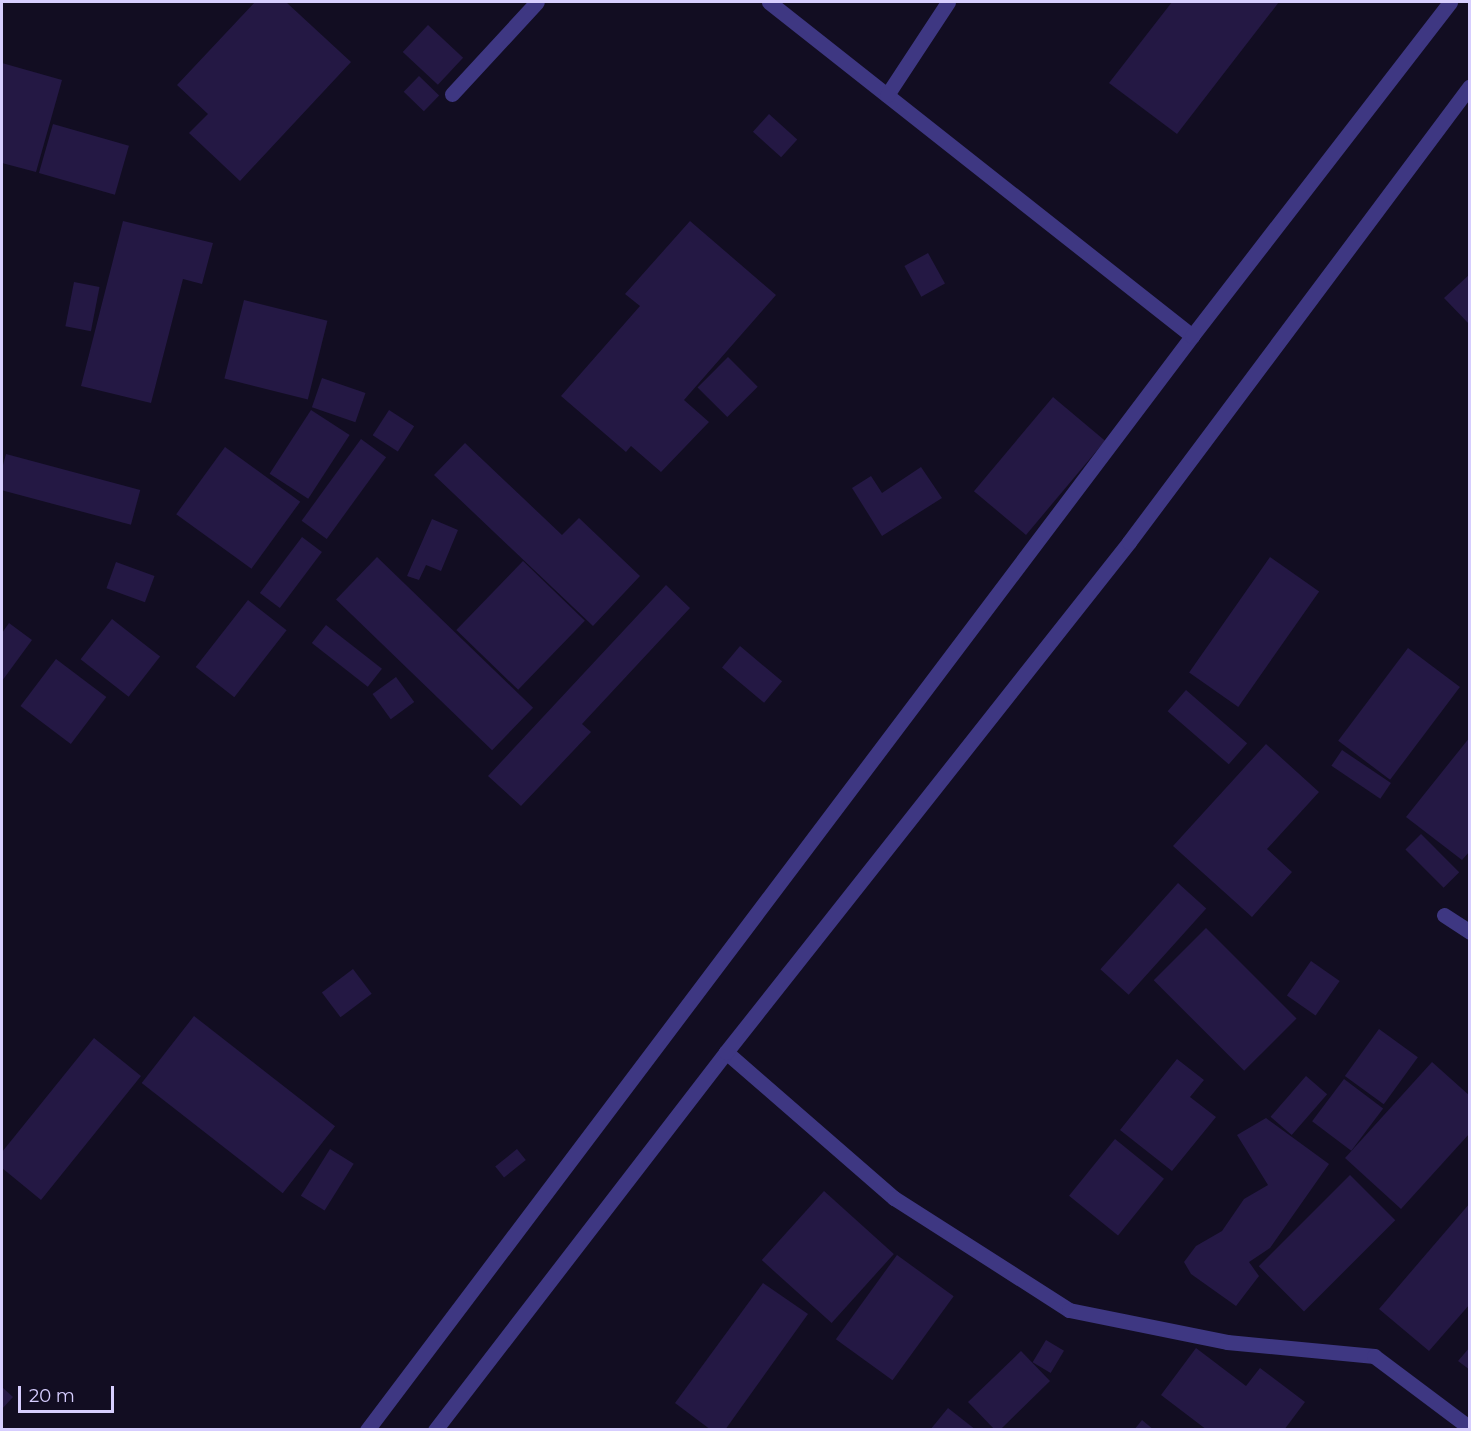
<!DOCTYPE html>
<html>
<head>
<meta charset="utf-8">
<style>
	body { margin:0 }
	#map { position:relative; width:1471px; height:1431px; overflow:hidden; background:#120d22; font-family:Montserrat,sans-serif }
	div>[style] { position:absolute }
	.building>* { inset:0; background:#241844; transform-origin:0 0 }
	.minor>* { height:15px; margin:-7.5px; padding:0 7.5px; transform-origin:7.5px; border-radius:7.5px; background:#3e3782 }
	span { translate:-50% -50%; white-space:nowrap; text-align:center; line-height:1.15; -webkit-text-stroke:5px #120d22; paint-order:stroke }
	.frame { position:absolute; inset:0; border:3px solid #d7ceff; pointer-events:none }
	.scale { position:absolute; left:18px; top:1386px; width:96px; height:27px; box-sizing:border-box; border:3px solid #d7ceff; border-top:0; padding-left:8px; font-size:18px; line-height:21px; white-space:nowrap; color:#d7ceff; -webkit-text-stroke:4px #120d22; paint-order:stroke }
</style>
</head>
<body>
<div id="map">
	<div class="building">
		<i style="clip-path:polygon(255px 2px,286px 2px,351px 62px,240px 181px,189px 133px,208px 114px,177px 85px)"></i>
		<i style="clip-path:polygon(1172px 2px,1279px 2px,1177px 134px,1109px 83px)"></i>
		<i style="left:428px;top:25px;width:48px;height:37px;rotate:43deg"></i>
		<i style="clip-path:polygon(2px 63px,62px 80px,36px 172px,2px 163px)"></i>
		<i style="left:419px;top:76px;width:28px;height:22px;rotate:44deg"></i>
		<i style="left:769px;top:114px;width:38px;height:24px;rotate:42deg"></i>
		<i style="left:53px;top:124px;width:79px;height:51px;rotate:16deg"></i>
		<i style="clip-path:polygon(123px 221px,213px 243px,202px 284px,183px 279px,151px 403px,81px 386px)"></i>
		<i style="clip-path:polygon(690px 221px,776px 295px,684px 400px,709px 422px,661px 472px,631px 446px,626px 452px,561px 396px,640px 306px,625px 294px)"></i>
		<i style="left:928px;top:253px;width:35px;height:27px;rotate:61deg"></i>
		<i style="clip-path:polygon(1470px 274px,1470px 325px,1444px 298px)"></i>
		<i style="left:74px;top:282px;width:26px;height:45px;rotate:11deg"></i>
		<i style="left:244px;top:300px;width:86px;height:81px;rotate:14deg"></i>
		<i style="left:728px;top:357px;width:42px;height:43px;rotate:45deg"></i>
		<i style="left:322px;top:378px;width:46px;height:31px;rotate:19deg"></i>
		<i style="left:1053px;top:397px;width:68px;height:123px;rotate:40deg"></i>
		<i style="left:311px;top:410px;width:46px;height:76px;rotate:33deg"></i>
		<i style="left:389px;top:410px;width:30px;height:30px;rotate:33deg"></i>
		<i style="left:361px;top:439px;width:31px;height:101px;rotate:36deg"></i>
		<i style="clip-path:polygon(465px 443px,562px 535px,579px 518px,640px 576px,593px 626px,434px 475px)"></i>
		<i style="left:225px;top:447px;width:93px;height:83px;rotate:36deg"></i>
		<i style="left:6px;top:454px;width:139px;height:36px;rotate:15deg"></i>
		<i style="clip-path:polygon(921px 467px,942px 498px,882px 536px,852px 488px,871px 476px,882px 493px)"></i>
		<i style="clip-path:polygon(432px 519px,458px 530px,441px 571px,426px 565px,419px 580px,407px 576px)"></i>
		<i style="left:302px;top:537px;width:25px;height:70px;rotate:37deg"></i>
		<i style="left:377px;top:557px;width:217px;height:59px;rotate:44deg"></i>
		<i style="left:1270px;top:557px;width:60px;height:141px;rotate:35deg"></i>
		<i style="left:523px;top:561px;width:86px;height:96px;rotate:44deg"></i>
		<i style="left:116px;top:562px;width:41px;height:28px;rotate:20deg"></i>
		<i style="clip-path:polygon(666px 585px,690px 608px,582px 724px,591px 732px,521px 806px,488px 776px)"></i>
		<i style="left:248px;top:600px;width:49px;height:85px;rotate:38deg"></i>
		<i style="left:112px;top:619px;width:61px;height:51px;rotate:38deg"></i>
		<i style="clip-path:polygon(9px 623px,32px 640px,2px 681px,2px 633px)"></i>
		<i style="left:326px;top:625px;width:71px;height:23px;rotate:38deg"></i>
		<i style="left:740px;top:646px;width:55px;height:28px;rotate:40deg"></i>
		<i style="left:1408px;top:648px;width:65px;height:116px;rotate:37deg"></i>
		<i style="left:56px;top:659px;width:63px;height:59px;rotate:37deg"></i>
		<i style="left:396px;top:677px;width:31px;height:29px;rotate:54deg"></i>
		<i style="left:1186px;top:690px;width:81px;height:28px;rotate:41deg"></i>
		<i style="clip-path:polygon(1470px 737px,1470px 851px,1462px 860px,1406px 817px)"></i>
		<i style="clip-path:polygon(1266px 744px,1319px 792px,1267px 849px,1292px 872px,1252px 917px,1173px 846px)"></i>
		<i style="left:1342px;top:750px;width:59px;height:19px;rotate:34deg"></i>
		<i style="left:1421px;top:834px;width:54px;height:22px;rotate:45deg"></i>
		<i style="left:1178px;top:883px;width:38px;height:116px;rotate:42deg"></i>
		<i style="left:1206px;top:928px;width:128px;height:74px;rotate:45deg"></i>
		<i style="left:1311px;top:961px;width:35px;height:42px;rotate:35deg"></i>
		<i style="left:353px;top:969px;width:31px;height:39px;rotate:53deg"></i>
		<i style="left:194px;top:1016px;width:179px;height:85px;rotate:38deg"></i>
		<i style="left:1379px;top:1029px;width:48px;height:58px;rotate:36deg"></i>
		<i style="clip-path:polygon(94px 1038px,141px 1076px,41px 1200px,2px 1168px,2px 1152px)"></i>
		<i style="clip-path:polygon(1177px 1059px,1204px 1080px,1190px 1097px,1216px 1117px,1172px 1171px,1120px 1130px)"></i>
		<i style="clip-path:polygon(1432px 1062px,1470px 1096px,1470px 1133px,1401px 1209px,1345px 1158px)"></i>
		<i style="left:1306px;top:1076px;width:28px;height:54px;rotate:41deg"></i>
		<i style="left:1344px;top:1079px;width:49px;height:53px;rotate:37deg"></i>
		<i style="clip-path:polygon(1266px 1118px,1329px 1164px,1270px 1248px,1249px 1262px,1259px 1276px,1236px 1306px,1191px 1274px,1184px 1262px,1196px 1246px,1222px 1231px,1244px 1199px,1268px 1185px,1237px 1135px)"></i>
		<i style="left:1115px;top:1139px;width:63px;height:73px;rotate:39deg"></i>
		<i style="left:330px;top:1149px;width:28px;height:55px;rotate:32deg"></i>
		<i style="left:517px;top:1149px;width:14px;height:28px;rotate:51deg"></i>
		<i style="left:1350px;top:1175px;width:64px;height:129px;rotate:45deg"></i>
		<i style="left:824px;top:1191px;width:94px;height:93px;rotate:42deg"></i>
		<i style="clip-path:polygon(1470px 1203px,1470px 1304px,1429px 1351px,1379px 1309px)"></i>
		<i style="left:897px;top:1255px;width:70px;height:104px;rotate:36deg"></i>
		<i style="clip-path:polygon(763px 1283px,808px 1314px,725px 1430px,711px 1430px,675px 1403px)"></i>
		<i style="left:1046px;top:1340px;width:21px;height:26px;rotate:31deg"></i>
		<i style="clip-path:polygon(1470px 1347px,1470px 1370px,1458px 1361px)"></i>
		<i style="clip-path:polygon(1196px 1348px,1246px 1386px,1260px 1368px,1305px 1402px,1284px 1430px,1207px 1430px,1161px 1395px)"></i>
		<i style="clip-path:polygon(1021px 1351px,1050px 1381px,1000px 1430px,995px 1430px,968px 1402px)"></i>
		<i style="clip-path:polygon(2px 1387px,13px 1397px,2px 1409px)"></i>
		<i style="clip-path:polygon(948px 1408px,976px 1430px,930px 1430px)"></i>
		<i style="clip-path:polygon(1142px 1420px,1154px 1430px,1134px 1430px)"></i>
	</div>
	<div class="minor">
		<i style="left:769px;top:2px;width:539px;rotate:38.29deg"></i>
		<i style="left:452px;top:94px;width:125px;rotate:-47.3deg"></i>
		<i style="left:887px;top:95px;width:111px;rotate:-56.7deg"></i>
		<i style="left:1444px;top:915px;width:31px;rotate:33deg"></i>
		<i style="left:726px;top:1052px;width:223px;rotate:41deg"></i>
		<i style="left:894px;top:1198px;width:208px;rotate:32.6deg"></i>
		<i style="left:1069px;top:1310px;width:161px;rotate:11.4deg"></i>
		<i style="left:1227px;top:1342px;width:148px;rotate:5.4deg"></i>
		<i style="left:1374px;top:1356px;width:120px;rotate:36.9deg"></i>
		<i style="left:367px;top:1430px;width:1370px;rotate:-52.98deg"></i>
		<i style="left:1192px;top:336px;width:422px;rotate:-52.3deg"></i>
		<i style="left:435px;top:1430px;width:477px;rotate:-52.4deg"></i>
		<i style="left:726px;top:1052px;width:650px;rotate:-51.68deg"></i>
		<i style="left:1129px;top:542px;width:569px;rotate:-53.21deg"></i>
	</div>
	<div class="frame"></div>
	<div class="scale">20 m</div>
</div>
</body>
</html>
